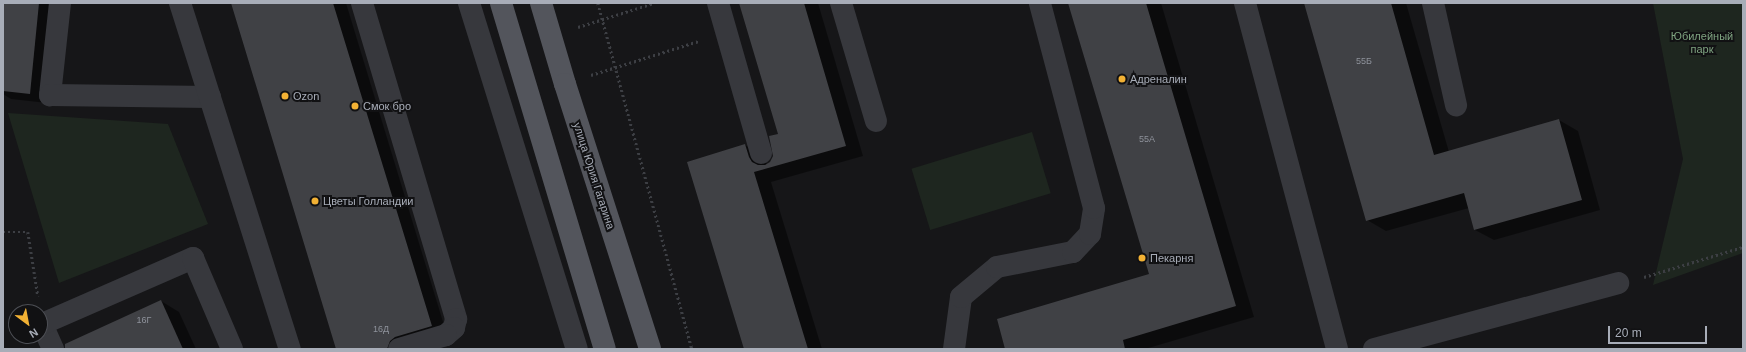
<!DOCTYPE html>
<html>
<head>
<meta charset="utf-8">
<style>
	body { margin:0 }
	#map { position:relative; width:1746px; height:352px; overflow:hidden; background:#161618; font-family:Arial,sans-serif }
	div>[style] { position:absolute }
	.green>* { inset:0; background:#1e261f; transform-origin:0 0 }
	.shadow>* { inset:0; background:#0007 }
	.building>* { inset:0; background:#404145 }
	.path>* { height:2.5px; margin-top:-1.25px; transform-origin:0; background:repeating-linear-gradient(90deg,#3d3f44 0 2px,transparent 0 5px) }
	.minor>* { height:22px; margin:-11px; padding:0 11px; transform-origin:11px; border-radius:11px; background:#37383d }
	.major>* { height:22px; margin:-11px; padding:0 11px; transform-origin:11px; border-radius:11px; background:#53555c }
	.dots>* { width:11px; height:11px; translate:-50% -50%; box-sizing:border-box; border:2px solid #111113; border-radius:50% }
	span { translate:-50% -50%; white-space:nowrap; text-align:center; line-height:1.15; -webkit-text-stroke:4px #111113; paint-order:stroke }
	.number-label { font-size:9px; color:#8e929b }
	.number-label span { -webkit-text-stroke-width:0 }
	.park-label { font-size:11px; color:#7fa381 }
	.poi-label { font-size:11px; color:#a8adb8 }
	.left { translate:0 -50%; text-align:left }
	.street-label { font-size:11px; color:#a8adb8 }
	.frame { position:absolute; inset:0; border:4px solid #a8adb8; pointer-events:none }
	.north { position:absolute; left:8px; top:304px; width:40px; height:40px; box-sizing:border-box; background:#111113; border:1px solid #4d4f55; border-radius:50%; rotate:148deg; font-size:11px; font-weight:700; line-height:16px; text-align:center; color:#a8adb8 }
	.north::after { content:''; display:block; margin:auto; width:14px; height:18px; background:#f2b134; clip-path:polygon(50% 0,100% 100%,50% 72%,0 100%) }
	.scale { position:absolute; left:1608px; top:326px; width:99px; height:18px; box-sizing:border-box; border:2px solid #a8adb8; border-top:0; padding-left:5px; font-size:12px; line-height:14px; white-space:nowrap; color:#a8adb8; -webkit-text-stroke:3px #111113; paint-order:stroke }
</style>
</head>
<body>
<div id="map">
	<div class="green">
		<i style="clip-path:polygon(1653px 3px,1743px 3px,1743px 253px,1653px 285px,1683px 159px)"></i>
		<i style="clip-path:polygon(8px 113px,168px 124px,208px 224px,59px 283px)"></i>
		<i style="left:1032px;top:132px;width:64px;height:126px;rotate:73deg"></i>
	</div>
	<div class="shadow">
		<i style="clip-path:polygon(3px 3px,56px 3px,47px 103px,11px 99px,3px 94px)"></i>
		<i style="clip-path:polygon(232px 3px,346px 3px,447px 335px,406px 349px,337px 349px)"></i>
		<i style="clip-path:polygon(740px 3px,818px 3px,863px 156px,771px 182px,822px 349px,745px 349px,745px 145px,763px 155px,767px 165px,771px 162px,774px 156px,779px 135px)"></i>
		<i style="clip-path:polygon(1069px 3px,1161px 3px,1254px 317px,1145px 349px,1007px 349px,1150px 275px)"></i>
		<i style="clip-path:polygon(1305px 3px,1406px 3px,1449px 152px,1559px 120px,1578px 131px,1600px 210px,1494px 240px,1475px 230px,1469px 208px,1386px 231px,1367px 220px)"></i>
		<i style="clip-path:polygon(161px 301px,179px 312px,196px 349px,79px 349px)"></i>
	</div>
	<div class="building">
		<i style="clip-path:polygon(3px 3px,39px 3px,30px 94px,3px 91px)"></i>
		<i style="clip-path:polygon(231px 3px,333px 3px,432px 326px,395px 337px,390px 341px,387px 349px,336px 349px)"></i>
		<i style="clip-path:polygon(739px 3px,804px 3px,846px 146px,754px 172px,808px 349px,744px 349px,687px 162px,745px 144px,749px 157px,752px 162px,758px 165px,765px 165px,770px 162px,773px 156px,769px 136px,778px 134px)"></i>
		<i style="clip-path:polygon(1068px 3px,1146px 3px,1236px 306px,1123px 340px,1125px 349px,1005px 349px,997px 319px,1149px 274px)"></i>
		<i style="clip-path:polygon(1304px 3px,1391px 3px,1434px 155px,1559px 119px,1582px 200px,1474px 230px,1464px 193px,1366px 221px)"></i>
		<i style="clip-path:polygon(161px 300px,183px 349px,65px 349px,65px 344px)"></i>
	</div>
	<div class="path">
		<i style="left:598px;top:3px;width:359px;rotate:74.8deg"></i>
		<i style="left:578px;top:27px;width:80px;rotate:-17.5deg"></i>
		<i style="left:591px;top:75px;width:113px;rotate:-17.5deg"></i>
		<i style="left:3px;top:232px;width:25px"></i>
		<i style="left:28px;top:232px;width:65px;rotate:81.1deg"></i>
		<i style="left:1644px;top:277px;width:103px;rotate:-16.9deg"></i>
	</div>
	<div class="minor">
		<i style="left:60px;top:3px;width:93px;rotate:96.2deg"></i>
		<i style="left:50px;top:95px;width:160px;rotate:0.7deg"></i>
		<i style="left:180px;top:3px;width:363px;rotate:72.4deg"></i>
		<i style="left:362px;top:3px;width:330px;rotate:73.4deg"></i>
		<i style="left:456px;top:319px;width:9px;rotate:103deg"></i>
		<i style="left:454px;top:328px;width:11px;rotate:139deg"></i>
		<i style="left:446px;top:335px;width:49px;rotate:163.4deg"></i>
		<i style="left:469px;top:3px;width:362px;rotate:72.7deg"></i>
		<i style="left:718px;top:3px;width:156px;rotate:74deg"></i>
		<i style="left:841px;top:3px;width:123px;rotate:73.5deg"></i>
		<i style="left:1245px;top:3px;width:358px;rotate:75.1deg"></i>
		<i style="left:1433px;top:3px;width:105px;rotate:77.3deg"></i>
		<i style="left:53px;top:349px;width:27px;rotate:-114deg"></i>
		<i style="left:42px;top:324px;width:165px;rotate:-23.6deg"></i>
		<i style="left:193px;top:258px;width:99px;rotate:66.8deg"></i>
		<i style="left:954px;top:349px;width:52px;rotate:-82.3deg"></i>
		<i style="left:961px;top:297px;width:47px;rotate:-39.8deg"></i>
		<i style="left:997px;top:267px;width:77px;rotate:-11.2deg"></i>
		<i style="left:1073px;top:252px;width:25px;rotate:-47deg"></i>
		<i style="left:1090px;top:234px;width:26px;rotate:-81deg"></i>
		<i style="left:1094px;top:208px;width:212px;rotate:-104.8deg"></i>
		<i style="left:1374px;top:349px;width:253px;rotate:-15.1deg"></i>
	</div>
	<div class="major">
		<i style="left:501px;top:3px;width:361px;rotate:73.3deg"></i>
		<i style="left:541px;top:3px;width:84px;rotate:73.5deg"></i>
		<i style="left:565px;top:84px;width:278px;rotate:72.2deg"></i>
	</div>
	<div class="dots">
		<i style="left:1122px;top:79px;background:#f2b134"></i>
		<i style="left:285px;top:96px;background:#f2b134"></i>
		<i style="left:355px;top:106px;background:#f2b134"></i>
		<i style="left:315px;top:201px;background:#f2b134"></i>
		<i style="left:1142px;top:258px;background:#f2b134"></i>
	</div>
	<div class="number-label">
		<span style="left:1364px;top:61px">55Б</span>
		<span style="left:1147px;top:139px">55А</span>
		<span style="left:144px;top:320px">16Г</span>
		<span style="left:381px;top:329px">16Д</span>
	</div>
	<div class="park-label">
		<span style="left:1702px;top:43px">Юбилейный<br>парк</span>
	</div>
	<div class="poi-label">
		<span class="left" style="left:1130px;top:79px">Адреналин</span>
		<span class="left" style="left:293px;top:96px">Ozon</span>
		<span class="left" style="left:363px;top:106px">Смок бро</span>
		<span class="left" style="left:323px;top:201px">Цветы Голландии</span>
		<span class="left" style="left:1150px;top:258px">Пекарня</span>
	</div>
	<div class="street-label">
		<span style="left:594px;top:176px;rotate:72deg">улица Юрия Гагарина</span>
	</div>
	<div class="frame"></div>
	<div class="north">N</div>
	<div class="scale">20 m</div>
</div>
</body>
</html>
